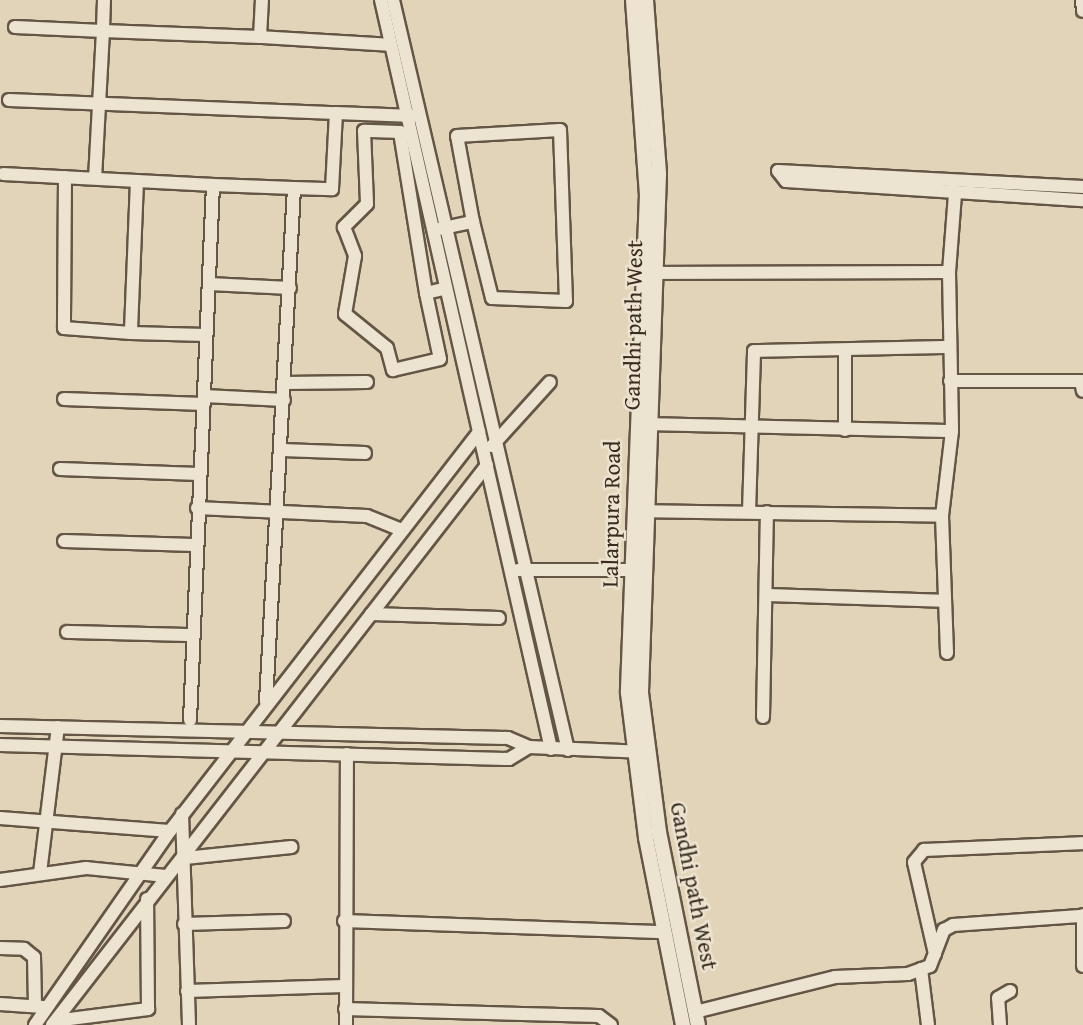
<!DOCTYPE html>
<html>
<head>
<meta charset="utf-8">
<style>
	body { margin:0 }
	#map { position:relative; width:1083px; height:1025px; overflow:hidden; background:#e2d4b8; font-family:"Gentium Book Plus",serif }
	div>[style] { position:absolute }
	.roads { filter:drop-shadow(2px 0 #635645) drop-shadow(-2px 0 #635645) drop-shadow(0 2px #635645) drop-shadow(0 -2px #635645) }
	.minor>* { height:12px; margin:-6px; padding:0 6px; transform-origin:6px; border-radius:6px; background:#ece3d1 }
	.tertiary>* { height:14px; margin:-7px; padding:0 7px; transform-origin:7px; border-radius:7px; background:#ece3d1 }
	span { translate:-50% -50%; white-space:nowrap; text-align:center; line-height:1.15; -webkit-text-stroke:5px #ece3d1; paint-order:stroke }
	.street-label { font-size:23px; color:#392c1f }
</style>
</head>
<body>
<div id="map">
	<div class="roads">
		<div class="minor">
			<i style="left:104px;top:0;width:31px;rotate:92deg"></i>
			<i style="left:103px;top:31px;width:157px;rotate:2.2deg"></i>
			<i style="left:260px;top:37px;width:37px;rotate:-87deg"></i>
			<i style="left:381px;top:0;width:768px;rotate:77.21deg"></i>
			<i style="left:393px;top:0;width:770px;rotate:76.87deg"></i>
			<i style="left:1082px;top:0;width:11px;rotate:85deg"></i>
			<i style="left:15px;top:27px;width:88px;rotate:2.6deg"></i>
			<i style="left:103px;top:31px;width:147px;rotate:93.1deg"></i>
			<i style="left:260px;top:37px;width:131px;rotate:3.5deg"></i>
			<i style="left:9px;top:100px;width:327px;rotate:2.3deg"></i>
			<i style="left:3px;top:174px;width:210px;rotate:3deg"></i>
			<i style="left:65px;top:177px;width:151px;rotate:90.4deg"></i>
			<i style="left:64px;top:328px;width:67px;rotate:4.3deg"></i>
			<i style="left:137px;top:181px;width:152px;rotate:92.3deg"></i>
			<i style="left:131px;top:333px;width:75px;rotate:1.5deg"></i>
			<i style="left:1083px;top:187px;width:305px;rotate:-177deg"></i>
			<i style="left:778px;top:171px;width:13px;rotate:51deg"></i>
			<i style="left:786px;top:181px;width:298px;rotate:3.7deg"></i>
			<i style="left:439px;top:229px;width:35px;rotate:-12deg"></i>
			<i style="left:473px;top:222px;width:87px;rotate:-100.5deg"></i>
			<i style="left:457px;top:136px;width:103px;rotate:-3.3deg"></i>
			<i style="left:560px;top:130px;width:171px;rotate:88deg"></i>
			<i style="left:566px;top:301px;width:74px;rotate:-177.7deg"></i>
			<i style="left:492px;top:298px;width:78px;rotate:-104deg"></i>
			<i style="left:949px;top:272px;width:78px;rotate:-85.6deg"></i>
			<i style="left:648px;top:273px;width:301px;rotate:-0.2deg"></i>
			<i style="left:949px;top:272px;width:159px;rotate:88.9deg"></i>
			<i style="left:952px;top:431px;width:86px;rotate:96.7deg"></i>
			<i style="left:942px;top:516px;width:137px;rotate:87.9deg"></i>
			<i style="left:209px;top:284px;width:81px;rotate:2.8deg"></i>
			<i style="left:426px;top:293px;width:163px;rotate:-99.2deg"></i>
			<i style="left:400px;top:132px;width:36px;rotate:-178deg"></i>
			<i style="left:364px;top:131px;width:73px;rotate:87.6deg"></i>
			<i style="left:367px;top:204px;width:33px;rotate:135deg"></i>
			<i style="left:344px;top:227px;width:31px;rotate:69deg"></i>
			<i style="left:355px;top:256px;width:59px;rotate:99.8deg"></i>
			<i style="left:345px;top:314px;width:54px;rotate:39deg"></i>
			<i style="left:387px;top:348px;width:23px;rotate:75deg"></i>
			<i style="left:393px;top:370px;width:48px;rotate:-13.2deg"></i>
			<i style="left:440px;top:359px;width:67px;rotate:-102deg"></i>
			<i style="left:426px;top:293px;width:17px;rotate:-13deg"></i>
			<i style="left:950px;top:381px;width:131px"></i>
			<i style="left:1081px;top:381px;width:10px;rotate:79deg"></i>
			<i style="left:285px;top:383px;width:82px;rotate:-0.7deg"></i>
			<i style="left:204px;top:396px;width:80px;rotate:2.9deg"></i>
			<i style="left:64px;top:399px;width:140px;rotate:2deg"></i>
			<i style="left:641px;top:424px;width:311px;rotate:1.3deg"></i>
			<i style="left:845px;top:430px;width:80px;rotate:-90deg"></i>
			<i style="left:492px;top:446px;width:86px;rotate:-47.8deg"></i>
			<i style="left:282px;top:450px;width:83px;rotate:2.1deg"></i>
			<i style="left:60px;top:469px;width:139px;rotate:2.1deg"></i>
			<i style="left:197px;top:508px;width:170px;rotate:2.7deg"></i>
			<i style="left:367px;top:516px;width:35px;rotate:22deg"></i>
			<i style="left:638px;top:511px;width:304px;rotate:0.9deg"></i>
			<i style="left:749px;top:512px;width:161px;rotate:-88.2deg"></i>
			<i style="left:754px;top:351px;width:196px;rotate:-1.2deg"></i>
			<i style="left:64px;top:541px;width:130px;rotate:1.8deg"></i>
			<i style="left:518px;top:570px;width:115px"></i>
			<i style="left:766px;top:595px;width:177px;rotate:1.9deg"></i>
			<i style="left:371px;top:614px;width:128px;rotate:1.8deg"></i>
			<i style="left:67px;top:632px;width:124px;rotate:1.4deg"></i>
			<i style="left:266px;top:702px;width:515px;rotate:-86.88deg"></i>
			<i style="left:294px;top:188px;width:38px;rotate:2deg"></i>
			<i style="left:332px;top:189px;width:76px;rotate:-87deg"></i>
			<i style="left:336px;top:113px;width:77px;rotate:2.2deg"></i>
			<i style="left:763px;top:717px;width:205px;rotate:-88.9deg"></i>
			<i style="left:190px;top:720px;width:535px;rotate:-87.54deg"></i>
			<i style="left:213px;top:185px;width:81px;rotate:2.1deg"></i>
			<i style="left:0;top:726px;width:508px;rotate:1.35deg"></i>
			<i style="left:508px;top:738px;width:23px;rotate:23deg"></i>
			<i style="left:529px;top:747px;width:116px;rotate:2.5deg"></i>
			<i style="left:0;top:745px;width:509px;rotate:1.58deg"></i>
			<i style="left:509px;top:759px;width:23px;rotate:-31deg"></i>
			<i style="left:182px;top:814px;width:211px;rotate:88.1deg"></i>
			<i style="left:0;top:818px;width:170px;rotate:4.4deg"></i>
			<i style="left:185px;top:858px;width:107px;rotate:-5.9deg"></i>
			<i style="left:40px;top:873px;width:147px;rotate:-83deg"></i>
			<i style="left:0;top:880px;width:87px;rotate:-7.9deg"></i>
			<i style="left:86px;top:868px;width:79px;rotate:5.8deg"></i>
			<i style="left:1083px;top:915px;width:51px;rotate:90deg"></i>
			<i style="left:344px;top:921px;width:321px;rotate:2deg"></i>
			<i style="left:184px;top:924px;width:100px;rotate:-1.7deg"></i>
			<i style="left:0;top:948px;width:24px;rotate:2deg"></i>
			<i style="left:24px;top:949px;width:13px;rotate:39deg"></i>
			<i style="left:34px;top:957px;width:49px;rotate:88.8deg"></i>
			<i style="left:935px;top:954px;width:94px;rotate:-102.9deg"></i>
			<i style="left:914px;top:862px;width:16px;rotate:-50deg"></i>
			<i style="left:924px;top:850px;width:159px;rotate:-2.5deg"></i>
			<i style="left:921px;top:969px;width:56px;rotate:82.9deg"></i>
			<i style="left:187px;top:991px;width:157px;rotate:-1.8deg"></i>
			<i style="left:0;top:1004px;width:43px;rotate:4deg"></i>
			<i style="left:345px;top:1009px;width:254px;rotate:1.6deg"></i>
			<i style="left:599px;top:1016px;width:15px;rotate:37deg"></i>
			<i style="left:695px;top:1012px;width:144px;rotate:-14deg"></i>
			<i style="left:835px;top:977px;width:73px;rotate:-2.4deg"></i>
			<i style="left:908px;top:974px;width:23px;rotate:-20deg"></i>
			<i style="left:930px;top:966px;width:39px;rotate:-69deg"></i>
			<i style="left:944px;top:930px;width:10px;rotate:-29deg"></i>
			<i style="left:953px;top:925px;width:127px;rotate:-4.1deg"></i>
			<i style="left:62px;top:1020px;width:87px;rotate:-7.3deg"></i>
			<i style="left:148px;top:1009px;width:110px;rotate:-90.5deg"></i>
			<i style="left:35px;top:1025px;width:236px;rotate:-55.2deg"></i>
			<i style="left:170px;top:831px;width:505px;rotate:-52.24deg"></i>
			<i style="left:52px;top:1025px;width:709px;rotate:-52.16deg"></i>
			<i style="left:346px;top:1025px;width:271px;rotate:-89.8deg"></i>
			<i style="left:1000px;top:1025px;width:27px;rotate:-94deg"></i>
			<i style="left:998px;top:998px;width:14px;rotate:-30deg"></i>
		</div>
		<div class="tertiary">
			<i style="left:633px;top:0;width:195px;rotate:85.9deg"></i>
			<i style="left:647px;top:194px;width:499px;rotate:92.2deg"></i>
			<i style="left:628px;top:693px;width:146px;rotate:82.9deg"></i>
			<i style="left:646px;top:838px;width:191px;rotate:78.8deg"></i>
			<i style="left:646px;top:0;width:174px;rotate:85.7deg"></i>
			<i style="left:659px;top:174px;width:519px;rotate:91.99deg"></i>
			<i style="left:641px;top:693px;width:140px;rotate:82.6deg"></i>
			<i style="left:659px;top:832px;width:197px;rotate:78.6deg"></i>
		</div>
	</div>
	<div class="street-label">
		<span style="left:633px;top:325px;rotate:-89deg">Gandhi path West</span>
		<span style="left:611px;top:514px;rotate:-89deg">Lalarpura Road</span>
		<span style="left:694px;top:886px;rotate:79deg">Gandhi path West</span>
	</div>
</div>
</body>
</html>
